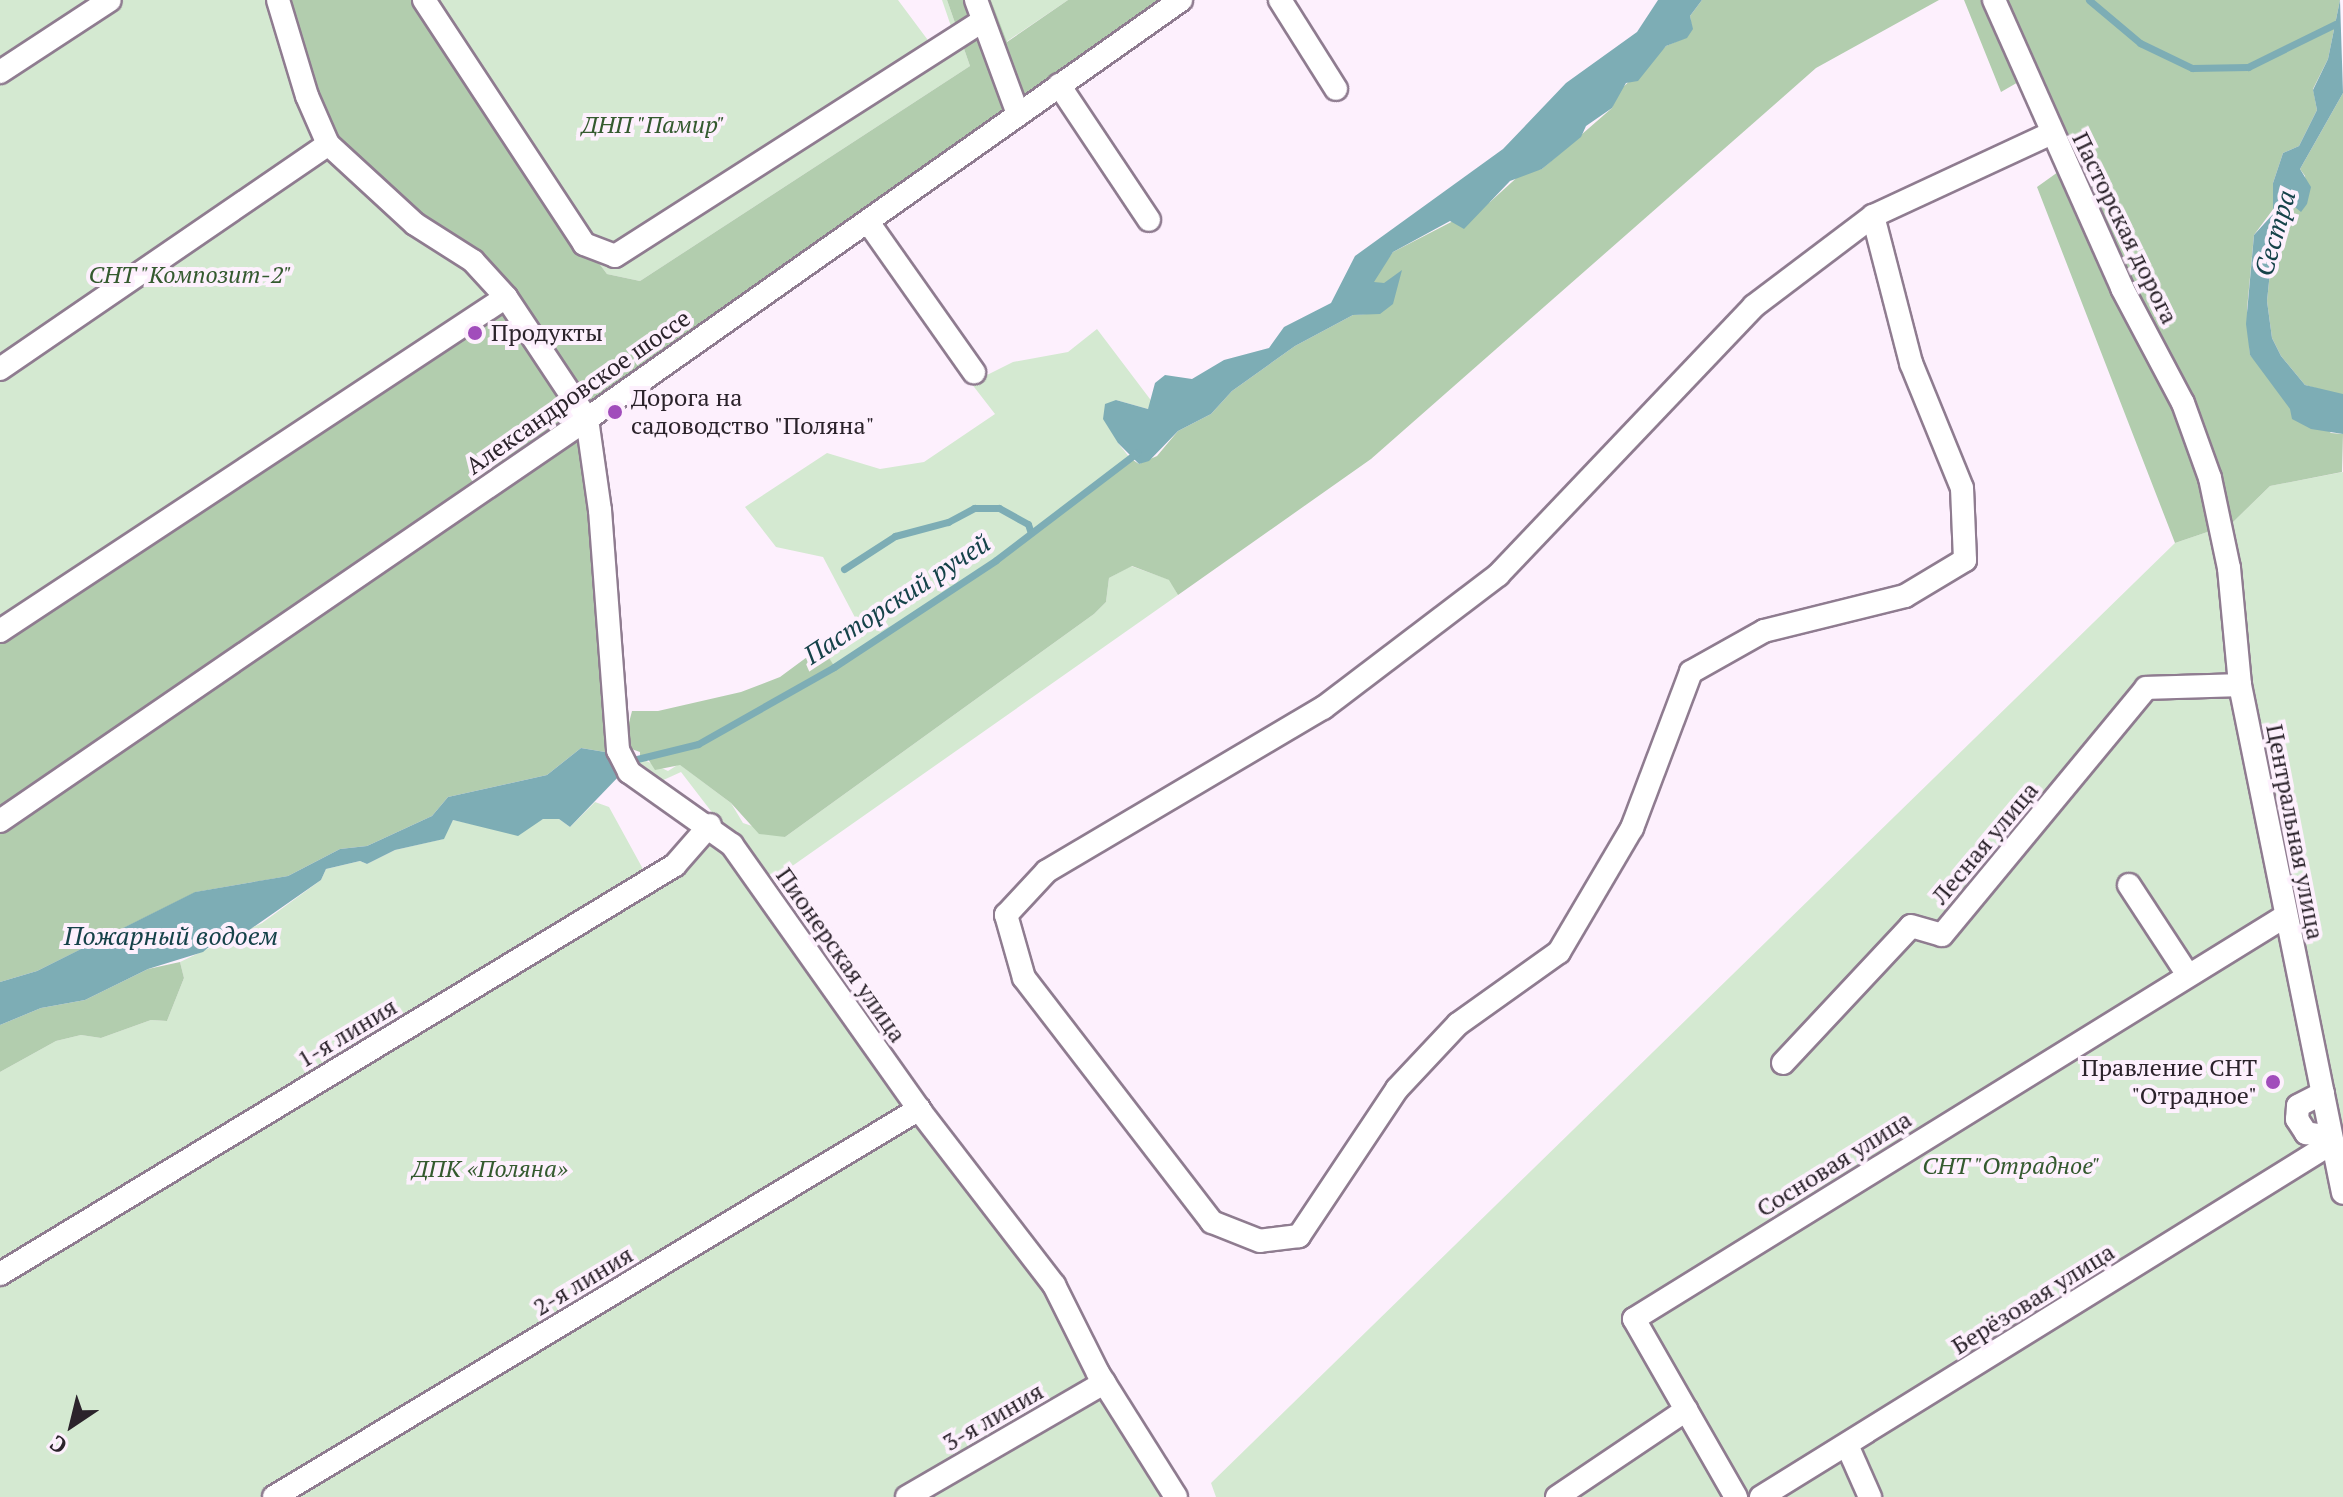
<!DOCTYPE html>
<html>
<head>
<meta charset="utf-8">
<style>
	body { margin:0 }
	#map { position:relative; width:2343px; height:1497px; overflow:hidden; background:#fdf0fd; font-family:"PT Serif",serif }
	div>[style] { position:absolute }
	.green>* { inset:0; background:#d4e9d1 }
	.forest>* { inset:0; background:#b2cdae }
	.water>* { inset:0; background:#7dadb5 }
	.stream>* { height:7px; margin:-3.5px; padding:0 3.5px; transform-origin:3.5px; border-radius:3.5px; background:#7dadb5 }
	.roads { filter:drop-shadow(2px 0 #8f7c90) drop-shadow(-2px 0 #8f7c90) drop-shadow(0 2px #8f7c90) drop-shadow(0 -2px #8f7c90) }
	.minor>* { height:22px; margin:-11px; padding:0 11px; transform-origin:11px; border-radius:11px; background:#fff }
	.dots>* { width:22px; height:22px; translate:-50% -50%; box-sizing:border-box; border:4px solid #fdf0fd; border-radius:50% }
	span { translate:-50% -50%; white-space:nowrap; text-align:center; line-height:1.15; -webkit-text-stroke:8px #fdf0fd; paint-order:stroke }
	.park-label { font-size:24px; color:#345a2f; font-style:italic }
	.street-label { font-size:24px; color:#2b232b }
	.poi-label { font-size:24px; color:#2b232b }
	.left { translate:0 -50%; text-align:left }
	.right { translate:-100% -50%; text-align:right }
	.water-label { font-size:26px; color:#154249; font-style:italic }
	.north { position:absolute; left:32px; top:1385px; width:80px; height:80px; -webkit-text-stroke:6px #fdf0fd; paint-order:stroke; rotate:215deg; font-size:22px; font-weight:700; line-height:32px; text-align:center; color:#2b232b }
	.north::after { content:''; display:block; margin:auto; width:28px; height:36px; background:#2b232b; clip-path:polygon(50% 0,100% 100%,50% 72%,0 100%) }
</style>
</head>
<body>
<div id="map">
	<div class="green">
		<i style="clip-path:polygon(0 0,278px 0,506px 297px,0 631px)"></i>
		<i style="clip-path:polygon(424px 0,898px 0,936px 51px,955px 38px,942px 0,947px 0,970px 66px,640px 281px,607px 274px,583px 242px)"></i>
		<i style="clip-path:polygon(991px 0,1068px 0,1006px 42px)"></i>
		<i style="clip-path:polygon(1097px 329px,1153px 403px,1148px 409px,1116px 400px,1118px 443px,1130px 458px,996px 560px,834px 667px,822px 646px,859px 625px,823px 557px,776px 547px,745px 507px,827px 453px,880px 469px,924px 462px,995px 414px,971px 383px,1013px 362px,1068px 352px)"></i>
		<i style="clip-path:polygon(2343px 472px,2343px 1497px,1216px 1497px,1211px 1483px,2175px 543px,2231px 524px,2270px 486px)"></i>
		<i style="clip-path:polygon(1131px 566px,1170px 580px,1178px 595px,761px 888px,1054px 1285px,1176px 1497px,0 1497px,0 1072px,56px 1041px,81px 1035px,101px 1038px,151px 1020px,167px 1021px,184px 978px,180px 962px,262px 923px,321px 880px,326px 869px,360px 861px,367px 864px,395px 850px,443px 839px,453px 820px,509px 832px,543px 819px,559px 819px,570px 827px,595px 802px,609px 807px,649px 880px,714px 815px,681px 772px,659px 782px,636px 768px,640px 758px,668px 771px,679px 764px,731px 803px,743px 823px,785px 837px,1094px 614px,1106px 602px,1109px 578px)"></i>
	</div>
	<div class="forest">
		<i style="clip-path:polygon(278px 0,424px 0,583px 242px,607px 274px,640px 281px,970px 66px,947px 0,991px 0,1007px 42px,1068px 0,1181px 0,586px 416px,611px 753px,581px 748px,547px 775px,448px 797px,432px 816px,367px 846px,340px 849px,288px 876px,196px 892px,37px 971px,0 982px,0 631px,506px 297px,335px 151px)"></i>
		<i style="clip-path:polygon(1702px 0,1939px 0,1816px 68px,1371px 459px,1178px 595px,1169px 580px,1132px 566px,1109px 578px,1106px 602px,1094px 614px,785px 837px,759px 834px,731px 803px,680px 765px,655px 770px,648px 759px,640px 758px,640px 752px,623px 746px,632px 711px,658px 711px,741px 692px,780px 677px,822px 646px,834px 666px,996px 560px,1130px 458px,1139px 464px,1157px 456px,1178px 431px,1211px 414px,1232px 391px,1295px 346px,1353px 315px,1380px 313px,1384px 283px,1373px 283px,1375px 276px,1393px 252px,1490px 202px,1523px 172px,1542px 169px,1612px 108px,1618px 92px,1666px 46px,1687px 37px,1692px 29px,1690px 16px)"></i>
		<i style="clip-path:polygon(1964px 0,2340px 0,2328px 59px,2313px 89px,2317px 110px,2299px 146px,2283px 153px,2273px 183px,2277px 204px,2254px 235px,2247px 309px,2250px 355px,2331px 433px,2343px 434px,2342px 472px,2270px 486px,2231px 524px,2175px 543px,2037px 187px,2065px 167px,2027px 77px,2001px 92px)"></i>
		<i style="clip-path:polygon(2343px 93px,2343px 394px,2339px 395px,2305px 385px,2281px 356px,2272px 338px,2267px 301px,2270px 272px,2277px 267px,2287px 230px,2286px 207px,2307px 204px,2305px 176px,2300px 169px)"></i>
		<i style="clip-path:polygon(180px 962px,184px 978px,167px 1021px,151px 1020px,101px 1038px,81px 1035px,56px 1041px,0 1072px,0 1025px,41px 1008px,85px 1000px,148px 969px)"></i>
	</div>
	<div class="water">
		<i style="clip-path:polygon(1658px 0,1702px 0,1690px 16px,1693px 29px,1687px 38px,1666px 46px,1638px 81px,1626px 83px,1612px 108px,1586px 126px,1581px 137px,1542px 169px,1510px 181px,1464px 229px,1450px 221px,1393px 252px,1374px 282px,1384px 283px,1402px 270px,1393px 304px,1380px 314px,1353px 315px,1295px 346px,1232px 391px,1211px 414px,1178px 431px,1149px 461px,1139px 464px,1118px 443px,1103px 419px,1105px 404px,1116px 400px,1148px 409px,1155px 383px,1165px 375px,1192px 379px,1224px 360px,1269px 348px,1284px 327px,1331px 303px,1355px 256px,1503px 149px,1566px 83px,1637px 32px)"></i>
		<i style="clip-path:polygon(2340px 0,2343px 93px,2300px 169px,2311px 187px,2307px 204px,2301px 212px,2291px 204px,2286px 207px,2287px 230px,2277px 267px,2270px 272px,2267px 301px,2272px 338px,2281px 356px,2305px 385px,2343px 394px,2343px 434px,2311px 429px,2292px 419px,2290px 409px,2250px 355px,2246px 324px,2254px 235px,2273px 214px,2273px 183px,2283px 153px,2299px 146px,2317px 110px,2313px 90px,2328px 59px)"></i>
		<i style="clip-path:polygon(581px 748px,611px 753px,621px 774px,570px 827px,559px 819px,543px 819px,518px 836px,453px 820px,444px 839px,395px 850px,367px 864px,360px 861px,326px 869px,321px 880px,232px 942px,216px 941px,203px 952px,148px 969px,85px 1000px,41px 1008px,0 1025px,0 982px,37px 971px,195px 892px,288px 876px,340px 849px,367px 846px,432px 816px,448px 797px,547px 775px)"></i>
	</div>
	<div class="stream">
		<i style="left:2089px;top:0;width:67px;rotate:40.1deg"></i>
		<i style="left:2140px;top:43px;width:58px;rotate:25.7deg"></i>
		<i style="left:2192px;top:68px;width:56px;rotate:-1deg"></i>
		<i style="left:2248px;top:67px;width:97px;rotate:-26.3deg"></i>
		<i style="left:844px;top:569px;width:61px;rotate:-32.9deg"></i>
		<i style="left:895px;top:536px;width:55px;rotate:-14.8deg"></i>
		<i style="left:948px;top:522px;width:30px;rotate:-28deg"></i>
		<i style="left:974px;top:508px;width:25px"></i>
		<i style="left:999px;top:508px;width:33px;rotate:29deg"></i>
		<i style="left:1028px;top:524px;width:9px;rotate:72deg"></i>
		<i style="left:633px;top:760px;width:67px;rotate:-13.8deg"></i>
		<i style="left:698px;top:744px;width:156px;rotate:-29.5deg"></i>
		<i style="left:834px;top:667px;width:194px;rotate:-33.4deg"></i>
		<i style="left:996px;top:560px;width:178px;rotate:-37.3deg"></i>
	</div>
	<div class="roads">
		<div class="minor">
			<i style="left:278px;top:0;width:100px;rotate:73.2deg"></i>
			<i style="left:307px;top:96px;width:52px;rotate:66.4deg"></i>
			<i style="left:328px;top:144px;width:118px;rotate:42.6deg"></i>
			<i style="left:415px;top:224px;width:69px;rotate:32.5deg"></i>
			<i style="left:473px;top:261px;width:49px;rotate:47.5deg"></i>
			<i style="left:506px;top:297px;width:146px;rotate:56.4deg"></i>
			<i style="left:587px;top:419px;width:92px;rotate:81.9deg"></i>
			<i style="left:600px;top:510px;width:241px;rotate:85.7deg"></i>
			<i style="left:618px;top:750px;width:25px;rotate:63deg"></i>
			<i style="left:629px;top:772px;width:126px;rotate:35.3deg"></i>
			<i style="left:732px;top:845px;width:326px;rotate:54.7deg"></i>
			<i style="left:920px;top:1111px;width:220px;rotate:52.4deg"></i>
			<i style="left:1054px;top:1285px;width:98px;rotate:63.4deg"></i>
			<i style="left:1098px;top:1373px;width:146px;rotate:57.8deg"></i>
			<i style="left:424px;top:0;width:292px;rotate:56.7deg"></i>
			<i style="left:584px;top:244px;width:33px;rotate:21deg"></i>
			<i style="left:615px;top:256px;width:437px;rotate:-32.6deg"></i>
			<i style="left:976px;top:0;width:121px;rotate:69.8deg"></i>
			<i style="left:1280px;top:0;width:105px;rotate:57.8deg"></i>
			<i style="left:1994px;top:0;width:315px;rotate:66deg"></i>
			<i style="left:2122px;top:288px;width:130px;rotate:62.1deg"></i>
			<i style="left:2183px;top:403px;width:80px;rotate:70.2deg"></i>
			<i style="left:2210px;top:478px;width:92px;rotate:78.1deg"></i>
			<i style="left:2229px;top:568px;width:118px;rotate:84.6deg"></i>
			<i style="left:2240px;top:685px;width:518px;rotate:78.54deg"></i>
			<i style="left:0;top:72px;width:131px;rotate:-33.2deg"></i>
			<i style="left:1059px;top:85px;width:162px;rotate:56.3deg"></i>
			<i style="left:1873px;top:216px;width:152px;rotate:75.5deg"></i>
			<i style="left:1911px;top:363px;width:135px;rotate:67.8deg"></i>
			<i style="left:1962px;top:488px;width:72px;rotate:87.6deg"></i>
			<i style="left:1965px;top:560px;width:70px;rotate:149deg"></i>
			<i style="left:1905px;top:596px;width:145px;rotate:166.1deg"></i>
			<i style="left:1764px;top:631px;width:84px;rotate:150.7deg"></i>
			<i style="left:1691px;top:672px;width:167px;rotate:110.7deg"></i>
			<i style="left:1632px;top:828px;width:144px;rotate:120.5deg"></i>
			<i style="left:1559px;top:952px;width:124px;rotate:144.5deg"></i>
			<i style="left:1458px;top:1024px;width:89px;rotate:133.2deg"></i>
			<i style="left:1397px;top:1089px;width:177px;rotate:123.7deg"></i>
			<i style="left:1299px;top:1236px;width:39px;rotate:173deg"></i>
			<i style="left:1260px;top:1241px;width:52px;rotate:-158.4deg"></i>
			<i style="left:1212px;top:1222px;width:308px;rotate:-127.6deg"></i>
			<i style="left:1024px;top:978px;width:66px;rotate:-105.9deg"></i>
			<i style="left:1006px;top:915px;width:60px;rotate:-47deg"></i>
			<i style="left:1047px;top:871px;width:321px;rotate:-30.6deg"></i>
			<i style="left:1323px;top:708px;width:220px;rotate:-37.2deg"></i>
			<i style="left:1498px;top:575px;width:371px;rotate:-46.4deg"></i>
			<i style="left:1754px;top:306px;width:149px;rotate:-37.1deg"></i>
			<i style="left:1873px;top:216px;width:195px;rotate:-24.9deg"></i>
			<i style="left:868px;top:222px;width:184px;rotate:54.8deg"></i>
			<i style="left:0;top:369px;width:398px;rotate:-34.4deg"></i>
			<i style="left:0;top:631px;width:606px;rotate:-33.43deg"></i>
			<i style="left:0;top:821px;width:711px;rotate:-34.4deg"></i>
			<i style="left:587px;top:419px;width:727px;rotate:-35.2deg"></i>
			<i style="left:2129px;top:885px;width:108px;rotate:56.8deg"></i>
			<i style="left:1783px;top:1063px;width:187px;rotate:-46.9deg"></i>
			<i style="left:1911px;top:926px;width:32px;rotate:16deg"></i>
			<i style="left:1942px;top:935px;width:320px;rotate:-50.4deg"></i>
			<i style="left:2146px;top:688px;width:94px;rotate:-1.8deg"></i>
			<i style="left:2323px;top:1093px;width:28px;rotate:153deg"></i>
			<i style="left:2298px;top:1106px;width:13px;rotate:94deg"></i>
			<i style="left:2297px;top:1119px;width:17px;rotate:57deg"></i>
			<i style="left:2306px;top:1133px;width:24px;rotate:9deg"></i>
			<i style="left:0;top:1274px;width:789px;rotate:-31.21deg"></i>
			<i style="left:675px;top:865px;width:53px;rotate:-48.8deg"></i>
			<i style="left:1847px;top:1445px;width:57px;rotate:66.1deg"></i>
			<i style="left:274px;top:1497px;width:753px;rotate:-31.03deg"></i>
			<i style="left:907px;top:1497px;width:228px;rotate:-30.1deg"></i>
			<i style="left:1557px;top:1497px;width:156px;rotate:-34deg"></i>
			<i style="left:1736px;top:1497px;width:205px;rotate:-119.8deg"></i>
			<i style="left:1634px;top:1319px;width:764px;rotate:-31.74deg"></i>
			<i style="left:1761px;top:1497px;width:672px;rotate:-31.8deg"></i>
		</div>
	</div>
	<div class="dots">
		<i style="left:475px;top:333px;background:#a14dbb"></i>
		<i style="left:615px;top:412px;background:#a14dbb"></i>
		<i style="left:2273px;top:1082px;background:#a14dbb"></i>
	</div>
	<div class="park-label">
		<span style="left:653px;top:125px">ДНП "Памир"</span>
		<span style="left:190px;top:275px">СНТ "Композит-2"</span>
		<span style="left:2011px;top:1166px">СНТ "Отрадное"</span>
		<span style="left:490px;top:1169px">ДПК «Поляна»</span>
	</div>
	<div class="street-label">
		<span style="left:2125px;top:228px;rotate:64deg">Пасторская дорога</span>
		<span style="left:578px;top:392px;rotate:-35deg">Александровское шоссе</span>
		<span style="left:2295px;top:832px;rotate:79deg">Центральная улица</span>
		<span style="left:1985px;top:843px;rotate:-50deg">Лесная улица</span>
		<span style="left:841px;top:955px;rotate:55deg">Пионерская улица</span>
		<span style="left:347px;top:1033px;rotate:-31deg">1-я линия</span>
		<span style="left:1834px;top:1164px;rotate:-32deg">Сосновая улица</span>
		<span style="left:583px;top:1281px;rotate:-31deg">2-я линия</span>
		<span style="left:2033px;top:1299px;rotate:-32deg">Берёзовая улица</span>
		<span style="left:993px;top:1417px;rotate:-30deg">3-я линия</span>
	</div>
	<div class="poi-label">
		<span class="left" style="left:491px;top:333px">Продукты</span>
		<span class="left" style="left:631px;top:412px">Дорога на<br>садоводство "Поляна"</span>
		<span class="right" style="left:2257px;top:1082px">Правление СНТ<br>"Отрадное"</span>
	</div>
	<div class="water-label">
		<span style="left:2275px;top:233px;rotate:-74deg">Сестра</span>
		<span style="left:897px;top:599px;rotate:-33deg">Пасторский ручей</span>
		<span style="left:171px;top:936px">Пожарный водоем</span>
	</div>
	<div class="north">С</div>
</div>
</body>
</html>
